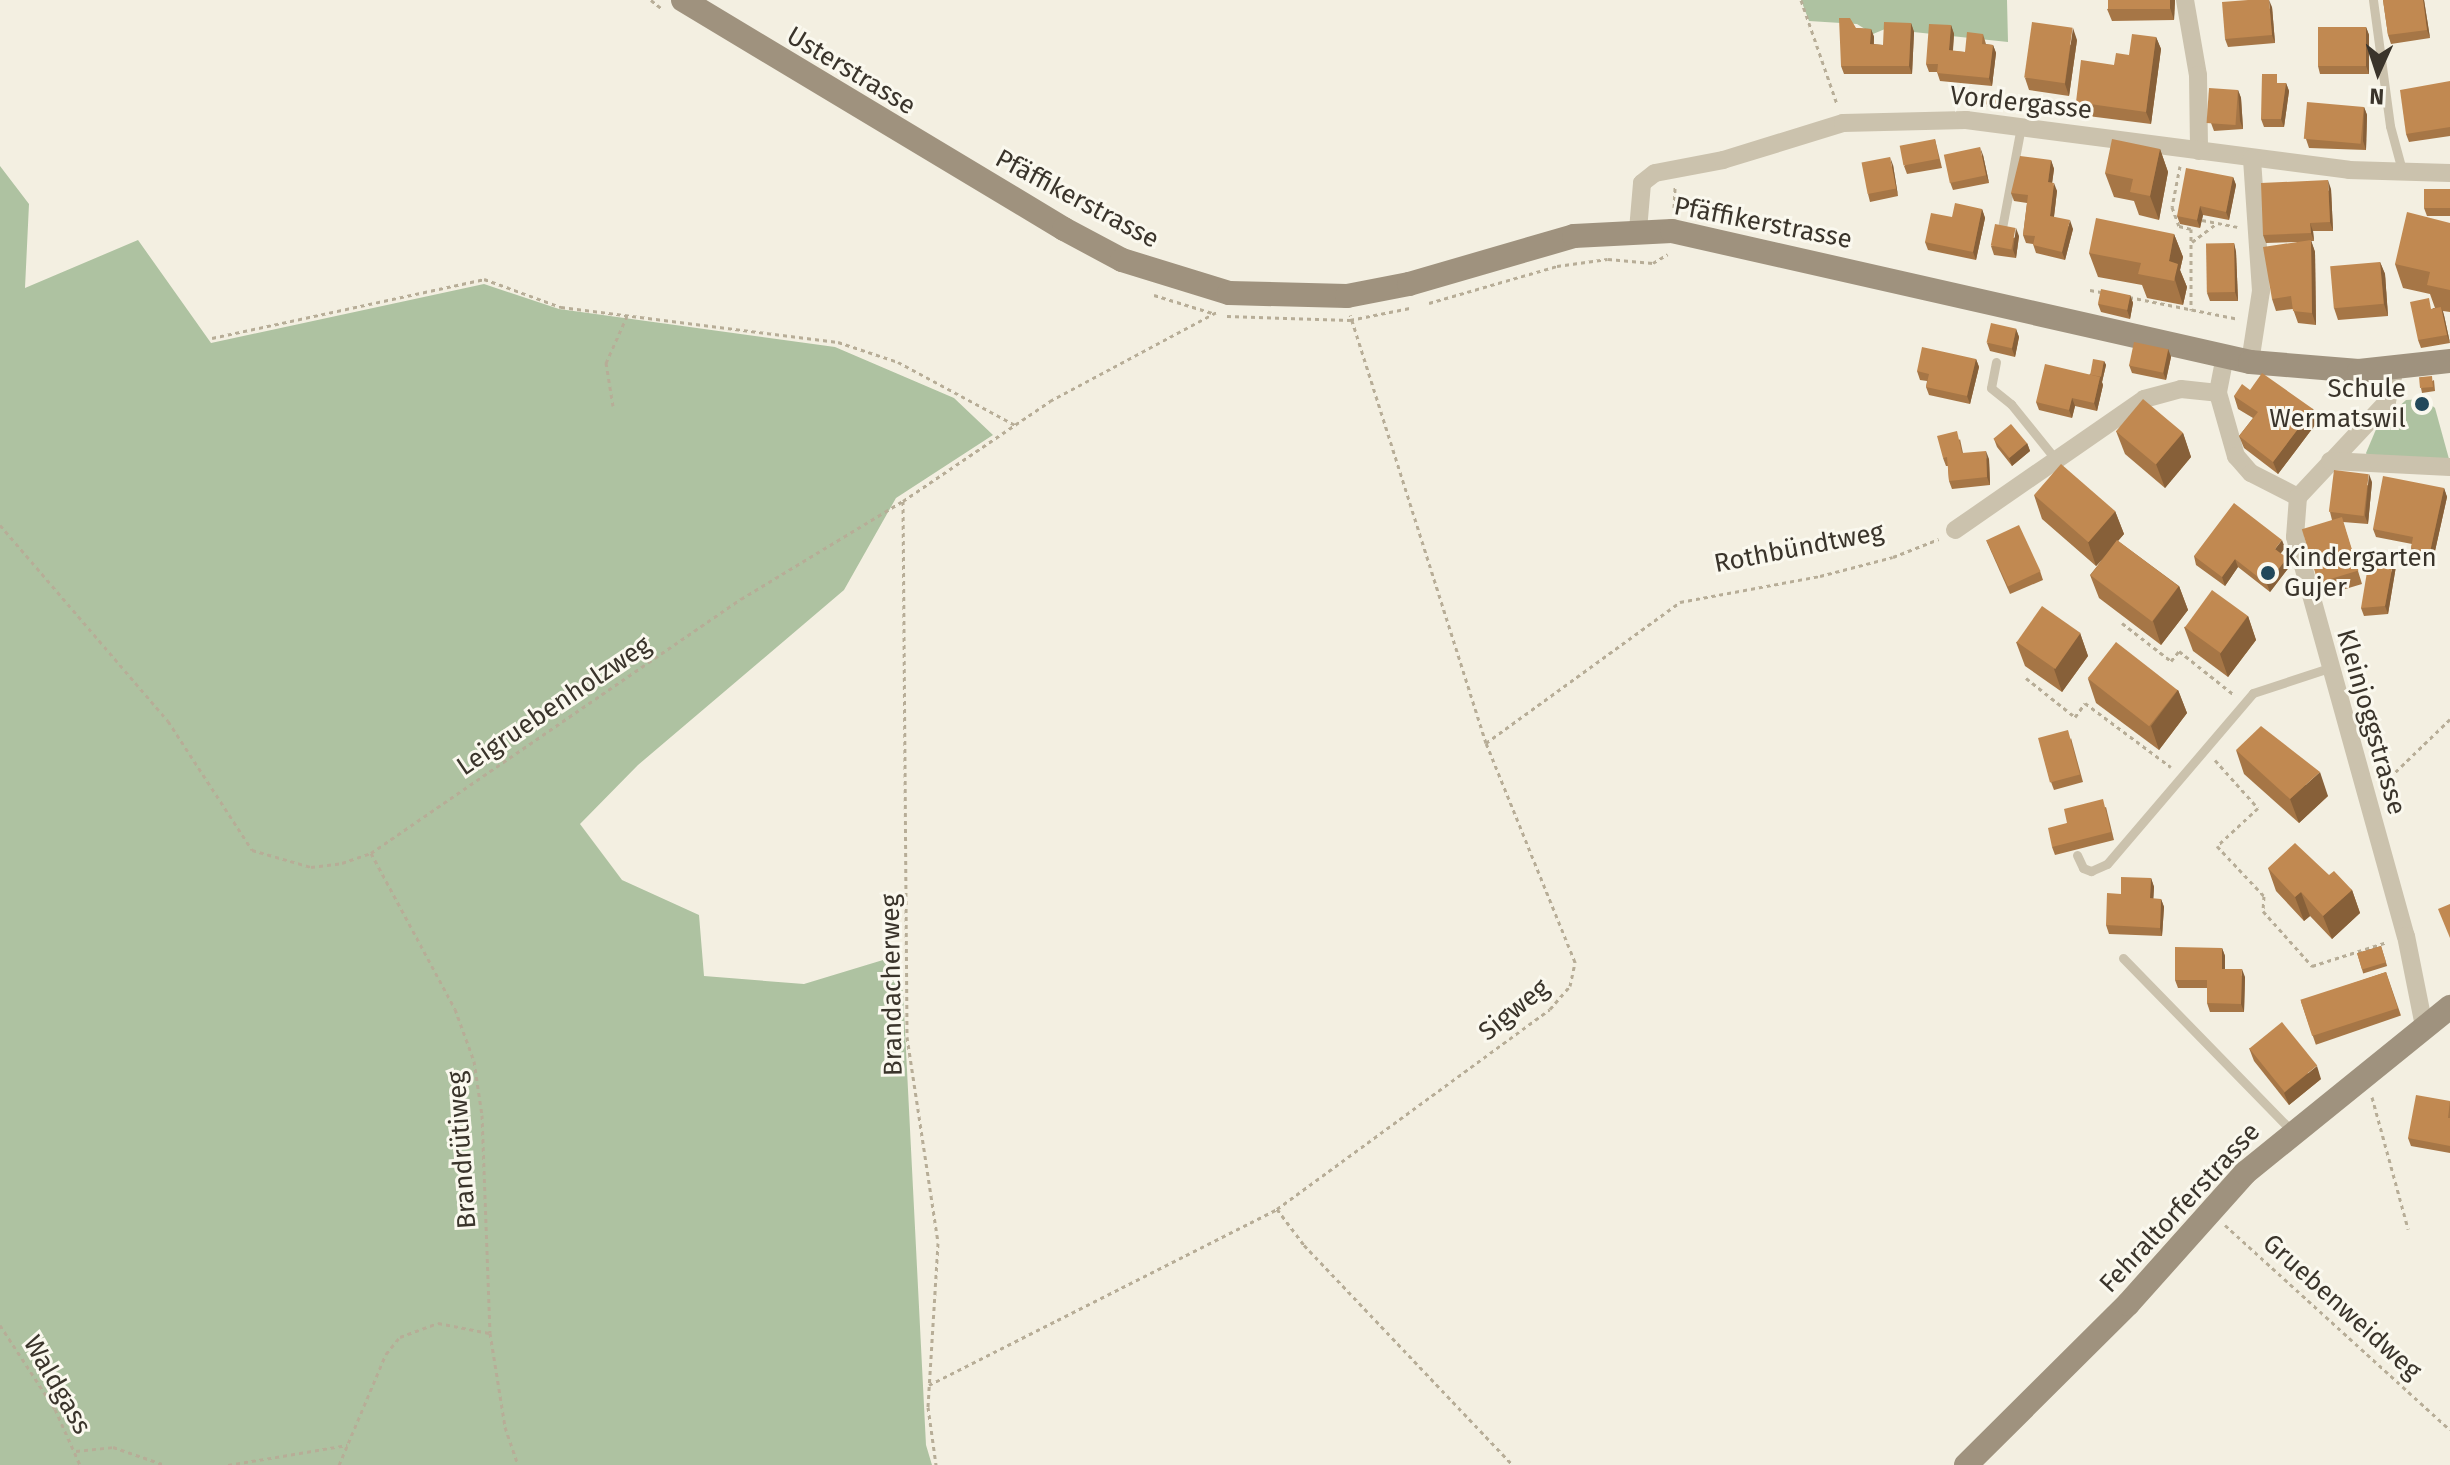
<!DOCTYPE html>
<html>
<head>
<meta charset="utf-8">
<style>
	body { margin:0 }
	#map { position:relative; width:2450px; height:1465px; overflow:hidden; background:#f3efe1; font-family:"Fira Sans",sans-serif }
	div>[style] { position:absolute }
	.green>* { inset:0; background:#aec2a1 }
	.path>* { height:3px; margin-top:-1.5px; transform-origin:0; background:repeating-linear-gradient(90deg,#b7ad97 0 4px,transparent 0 8px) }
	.lane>* { height:9px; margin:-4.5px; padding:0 4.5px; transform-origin:4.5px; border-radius:4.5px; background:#cbc2ad }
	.street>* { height:18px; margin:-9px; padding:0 9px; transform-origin:9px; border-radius:9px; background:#cbc2ad }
	.secondary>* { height:24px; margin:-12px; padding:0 12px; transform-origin:12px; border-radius:12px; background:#9f927e }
	.wall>* { inset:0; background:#a67646; transform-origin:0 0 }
	.shaded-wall>* { inset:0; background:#876039 }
	.building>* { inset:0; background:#c18951; transform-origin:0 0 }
	.dots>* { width:22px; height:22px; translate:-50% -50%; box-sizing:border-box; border:4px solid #faf8ee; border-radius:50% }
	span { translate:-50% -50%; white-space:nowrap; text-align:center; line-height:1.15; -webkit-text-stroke:6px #faf8ee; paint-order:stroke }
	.street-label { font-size:26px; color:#3a342b }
	.poi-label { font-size:26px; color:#3a342b }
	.right { translate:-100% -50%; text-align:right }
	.left { translate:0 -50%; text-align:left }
	.north { position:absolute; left:2338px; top:32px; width:80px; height:80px; -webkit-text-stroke:6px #faf8ee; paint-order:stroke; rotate:183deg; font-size:22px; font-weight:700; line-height:32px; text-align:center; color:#3a342b }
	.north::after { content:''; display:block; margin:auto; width:28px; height:36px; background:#3a342b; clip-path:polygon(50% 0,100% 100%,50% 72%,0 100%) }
</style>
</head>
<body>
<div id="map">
	<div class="green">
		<i style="clip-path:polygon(1801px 0,2007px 0,2008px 42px,1885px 29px,1873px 34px,1857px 24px,1809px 21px)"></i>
		<i style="clip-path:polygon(0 166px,29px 204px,25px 288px,138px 240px,211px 343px,484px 284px,559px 309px,835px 347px,954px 398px,993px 435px,896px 498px,844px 590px,638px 765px,580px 824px,622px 880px,699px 915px,704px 976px,804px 984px,883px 960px,903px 991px,926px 1445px,932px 1465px,0 1465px)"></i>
		<i style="clip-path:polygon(2424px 399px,2435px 408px,2449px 459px,2369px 460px,2366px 453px,2377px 427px,2406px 400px)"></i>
	</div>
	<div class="path">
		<i style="left:651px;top:0;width:13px;rotate:39deg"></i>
		<i style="left:1801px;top:0;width:110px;rotate:70.9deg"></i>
		<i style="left:2180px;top:166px;width:42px;rotate:101deg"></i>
		<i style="left:2172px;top:207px;width:20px;rotate:70deg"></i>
		<i style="left:2179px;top:226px;width:12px;rotate:14deg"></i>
		<i style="left:2191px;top:229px;width:81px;rotate:90deg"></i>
		<i style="left:1674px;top:208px;width:21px;rotate:-87deg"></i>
		<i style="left:2202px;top:220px;width:36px;rotate:11deg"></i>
		<i style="left:2192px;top:242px;width:31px;rotate:-37deg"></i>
		<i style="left:2090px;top:290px;width:11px;rotate:10deg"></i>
		<i style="left:1154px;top:295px;width:61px;rotate:17.2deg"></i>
		<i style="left:2129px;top:297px;width:112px;rotate:11.3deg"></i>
		<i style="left:1429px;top:303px;width:133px;rotate:-16.1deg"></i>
		<i style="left:1557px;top:266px;width:51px;rotate:-7.8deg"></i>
		<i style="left:1608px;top:259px;width:45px;rotate:5.1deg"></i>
		<i style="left:1653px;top:263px;width:17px;rotate:-31deg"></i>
		<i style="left:1227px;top:316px;width:123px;rotate:1.9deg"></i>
		<i style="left:1350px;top:320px;width:61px;rotate:-11.3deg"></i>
		<i style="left:212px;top:338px;width:278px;rotate:-12.2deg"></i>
		<i style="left:484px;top:279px;width:82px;rotate:20deg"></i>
		<i style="left:561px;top:307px;width:279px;rotate:7.2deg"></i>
		<i style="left:838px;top:342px;width:63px;rotate:18.4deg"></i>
		<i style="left:898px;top:362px;width:133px;rotate:28.3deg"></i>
		<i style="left:613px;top:406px;width:44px;rotate:-99.2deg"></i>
		<i style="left:606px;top:363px;width:51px;rotate:-65.9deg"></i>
		<i style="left:903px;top:501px;width:536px;rotate:89.57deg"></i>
		<i style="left:907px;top:1037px;width:208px;rotate:81.4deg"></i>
		<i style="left:938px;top:1243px;width:164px;rotate:93.5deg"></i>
		<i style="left:928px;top:1407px;width:59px;rotate:82.1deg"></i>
		<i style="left:0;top:525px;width:258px;rotate:49.4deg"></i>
		<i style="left:168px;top:721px;width:154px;rotate:56.9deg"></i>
		<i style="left:252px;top:850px;width:61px;rotate:16.1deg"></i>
		<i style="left:311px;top:867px;width:31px;rotate:-7deg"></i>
		<i style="left:342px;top:863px;width:31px;rotate:-19deg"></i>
		<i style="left:371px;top:853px;width:449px;rotate:-34.5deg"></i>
		<i style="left:741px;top:599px;width:189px;rotate:-31.2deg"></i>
		<i style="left:903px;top:501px;width:178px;rotate:-34.2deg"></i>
		<i style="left:1050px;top:401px;width:189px;rotate:-28.1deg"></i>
		<i style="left:2122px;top:623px;width:62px;rotate:37.8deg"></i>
		<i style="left:2171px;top:661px;width:13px;rotate:-51deg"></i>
		<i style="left:2179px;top:651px;width:69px;rotate:38.5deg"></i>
		<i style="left:2026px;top:678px;width:63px;rotate:38.5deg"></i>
		<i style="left:2075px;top:717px;width:17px;rotate:-54deg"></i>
		<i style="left:2085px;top:703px;width:107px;rotate:36.7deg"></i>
		<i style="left:1486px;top:743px;width:240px;rotate:-36deg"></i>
		<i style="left:1680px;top:602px;width:142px;rotate:-10.5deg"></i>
		<i style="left:1820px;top:576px;width:75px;rotate:-14.6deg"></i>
		<i style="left:1893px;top:557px;width:49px;rotate:-21.4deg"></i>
		<i style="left:2215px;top:760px;width:64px;rotate:48.1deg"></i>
		<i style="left:2258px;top:808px;width:56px;rotate:137.2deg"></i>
		<i style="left:2217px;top:846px;width:69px;rotate:46.8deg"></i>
		<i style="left:2264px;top:896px;width:15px;rotate:94deg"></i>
		<i style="left:2263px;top:911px;width:74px;rotate:48.3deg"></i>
		<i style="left:2312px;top:966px;width:79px;rotate:-17.7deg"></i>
		<i style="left:2384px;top:783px;width:92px;rotate:-44.1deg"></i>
		<i style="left:371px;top:853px;width:177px;rotate:61.7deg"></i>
		<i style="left:455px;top:1009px;width:55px;rotate:69.9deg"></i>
		<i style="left:474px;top:1061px;width:55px;rotate:81.6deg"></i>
		<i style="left:482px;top:1115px;width:218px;rotate:87.9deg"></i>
		<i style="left:490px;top:1333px;width:95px;rotate:80.9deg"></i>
		<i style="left:505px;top:1427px;width:40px;rotate:71.1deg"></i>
		<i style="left:2372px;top:1097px;width:137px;rotate:74.7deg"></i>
		<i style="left:1277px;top:1209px;width:45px;rotate:53.1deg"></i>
		<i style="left:1304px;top:1245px;width:303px;rotate:46.5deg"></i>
		<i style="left:2225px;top:1225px;width:304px;rotate:42.3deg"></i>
		<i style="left:0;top:1325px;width:100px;rotate:56.8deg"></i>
		<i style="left:55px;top:1409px;width:61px;rotate:65.9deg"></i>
		<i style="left:929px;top:1385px;width:390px;rotate:-26.8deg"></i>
		<i style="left:1277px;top:1209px;width:338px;rotate:-36.2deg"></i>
		<i style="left:1550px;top:1009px;width:30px;rotate:-49deg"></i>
		<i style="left:1570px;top:986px;width:25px;rotate:-78deg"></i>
		<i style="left:1575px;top:962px;width:236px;rotate:-112.1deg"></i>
		<i style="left:1486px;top:743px;width:449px;rotate:-107.6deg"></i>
		<i style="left:76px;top:1451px;width:37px;rotate:-6deg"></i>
		<i style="left:113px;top:1447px;width:55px;rotate:19.1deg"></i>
		<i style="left:228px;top:1465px;width:121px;rotate:-9.5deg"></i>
		<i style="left:339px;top:1465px;width:121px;rotate:-67.1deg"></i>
		<i style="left:386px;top:1354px;width:22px;rotate:-51deg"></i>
		<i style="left:400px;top:1337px;width:40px;rotate:-20.2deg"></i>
		<i style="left:438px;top:1323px;width:52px;rotate:11.1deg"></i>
	</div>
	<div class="lane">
		<i style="left:2373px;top:0;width:127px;rotate:82.3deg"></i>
		<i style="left:2390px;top:126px;width:50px;rotate:74.8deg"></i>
		<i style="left:2002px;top:228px;width:104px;rotate:-79.4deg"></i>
		<i style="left:1996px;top:362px;width:26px;rotate:101deg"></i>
		<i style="left:1991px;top:388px;width:26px;rotate:39deg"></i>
		<i style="left:2011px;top:404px;width:73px;rotate:51.1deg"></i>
		<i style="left:2077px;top:855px;width:14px;rotate:65deg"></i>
		<i style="left:2083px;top:868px;width:9px;rotate:21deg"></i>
		<i style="left:2091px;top:871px;width:17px;rotate:-24deg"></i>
		<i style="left:2107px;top:864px;width:225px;rotate:-49.5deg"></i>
		<i style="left:2253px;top:693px;width:80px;rotate:-18.2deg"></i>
		<i style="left:2123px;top:958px;width:242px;rotate:45.7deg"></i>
	</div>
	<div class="street">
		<i style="left:2185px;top:0;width:76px;rotate:80.2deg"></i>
		<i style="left:2198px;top:75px;width:76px;rotate:89.2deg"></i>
		<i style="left:1638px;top:230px;width:47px;rotate:-85.1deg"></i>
		<i style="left:1642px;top:183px;width:16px;rotate:-38deg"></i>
		<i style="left:1655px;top:173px;width:69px;rotate:-10.8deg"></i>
		<i style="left:1723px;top:160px;width:126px;rotate:-17.1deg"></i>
		<i style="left:1843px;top:123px;width:123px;rotate:-1.4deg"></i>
		<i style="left:1966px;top:120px;width:386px;rotate:7.4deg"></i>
		<i style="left:2349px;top:170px;width:101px;rotate:1.7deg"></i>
		<i style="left:2225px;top:356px;width:38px;rotate:101deg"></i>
		<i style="left:2218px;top:393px;width:66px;rotate:74.1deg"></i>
		<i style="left:2236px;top:456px;width:23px;rotate:49deg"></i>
		<i style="left:2251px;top:473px;width:53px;rotate:27.1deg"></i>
		<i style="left:2250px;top:362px;width:72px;rotate:-81.2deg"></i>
		<i style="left:2261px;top:291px;width:133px;rotate:-93.9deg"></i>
		<i style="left:2395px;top:369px;width:34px;rotate:104deg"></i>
		<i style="left:2387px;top:402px;width:130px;rotate:133.1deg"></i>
		<i style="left:2298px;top:497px;width:40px;rotate:94.3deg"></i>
		<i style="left:2295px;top:537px;width:414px;rotate:74.5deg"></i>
		<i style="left:2406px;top:936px;width:92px;rotate:78.7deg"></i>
		<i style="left:2330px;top:461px;width:120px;rotate:2.9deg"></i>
		<i style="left:1955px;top:530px;width:230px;rotate:-34.7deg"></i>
		<i style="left:2144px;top:399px;width:38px;rotate:-15deg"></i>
		<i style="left:2181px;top:389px;width:37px;rotate:6deg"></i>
	</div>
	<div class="secondary">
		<i style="left:683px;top:0;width:445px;rotate:31deg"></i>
		<i style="left:1064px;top:229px;width:66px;rotate:28.1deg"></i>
		<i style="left:1122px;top:260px;width:112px;rotate:17.1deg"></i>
		<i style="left:1229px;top:293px;width:118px;rotate:1.5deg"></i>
		<i style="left:1347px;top:296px;width:63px;rotate:-11deg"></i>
		<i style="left:1409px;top:284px;width:172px;rotate:-16.2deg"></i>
		<i style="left:1574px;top:236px;width:98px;rotate:-2.9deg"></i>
		<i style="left:1672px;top:231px;width:593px;rotate:12.77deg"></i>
		<i style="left:2250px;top:362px;width:109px;rotate:4.7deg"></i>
		<i style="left:2359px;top:371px;width:92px;rotate:-6.3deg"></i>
		<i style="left:1966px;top:1465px;width:228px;rotate:-44.8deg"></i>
		<i style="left:2128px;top:1304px;width:176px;rotate:-48.2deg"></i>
		<i style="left:2245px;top:1173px;width:264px;rotate:-39deg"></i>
	</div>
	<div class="wall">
		<i style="clip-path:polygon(2175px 0,2174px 20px,2112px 21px,2107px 9px)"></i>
		<i style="clip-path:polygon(2383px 0,2424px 0,2430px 38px,2391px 44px,2388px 35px)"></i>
		<i style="clip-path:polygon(2272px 7px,2275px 43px,2228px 47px,2225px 39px)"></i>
		<i style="clip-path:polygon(1911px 23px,1914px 32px,1912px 74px,1844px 74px,1841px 66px,1856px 28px,1871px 29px,1874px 37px,1874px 44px,1883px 45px)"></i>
		<i style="clip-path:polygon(1951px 25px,1954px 34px,1953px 51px,1965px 52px,1983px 34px,1986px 44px,1993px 45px,1996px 53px,1992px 86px,1940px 81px,1937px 72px,1929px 72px,1926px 64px)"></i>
		<i style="clip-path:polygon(2366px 27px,2369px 35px,2369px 74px,2320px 74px,2318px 66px)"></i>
		<i style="clip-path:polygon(2156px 37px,2161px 49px,2151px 124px,2080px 115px,2076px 102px,2114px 65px)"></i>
		<i style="clip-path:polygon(2077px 40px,2069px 96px,2029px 90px,2025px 78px)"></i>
		<i style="clip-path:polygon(2280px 83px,2286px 83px,2289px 91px,2284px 127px,2264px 127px,2261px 119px)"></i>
		<i style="clip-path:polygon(2450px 83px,2450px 136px,2409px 142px,2406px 134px)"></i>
		<i style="clip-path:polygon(2238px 90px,2241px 98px,2243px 129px,2214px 131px,2211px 123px)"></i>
		<i style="clip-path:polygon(2003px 96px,2004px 100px,2003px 109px,1988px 107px,1986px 103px)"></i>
		<i style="clip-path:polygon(2364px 107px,2367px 115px,2366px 150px,2309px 148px,2306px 139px)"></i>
		<i style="clip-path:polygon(1935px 139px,1942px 168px,1907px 174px,1904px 166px)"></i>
		<i style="clip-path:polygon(2160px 149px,2168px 172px,2159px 220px,2139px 215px,2134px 201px,2114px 197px,2105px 173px)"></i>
		<i style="clip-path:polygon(1983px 155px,1989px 183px,1953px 190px,1950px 182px)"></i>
		<i style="clip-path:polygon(2051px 160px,2054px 169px,2052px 183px,2057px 191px,2054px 217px,2073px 229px,2065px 260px,2036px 253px,2033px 244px,2026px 243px,2023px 235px,2027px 203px,2014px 201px,2011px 193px)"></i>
		<i style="clip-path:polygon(1893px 165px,1898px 196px,1870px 202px,1868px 194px)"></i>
		<i style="clip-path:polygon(2233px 177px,2236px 185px,2229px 220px,2203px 215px,2200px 228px,2180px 224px,2177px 216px)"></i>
		<i style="clip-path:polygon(2331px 189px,2333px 231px,2313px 231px,2314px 241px,2311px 241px,2315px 252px,2316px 325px,2298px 323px,2293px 309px,2276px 311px,2272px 299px,2297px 242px,2266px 243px,2263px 235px)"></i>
		<i style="clip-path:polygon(2450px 189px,2450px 216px,2427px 216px,2424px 208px)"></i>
		<i style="clip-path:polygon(1982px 209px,1985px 218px,1976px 260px,1928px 250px,1925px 242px,1952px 217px)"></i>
		<i style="clip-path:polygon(2450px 223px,2450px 312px,2443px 311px,2450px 343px,2421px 348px,2418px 340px,2433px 308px,2435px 308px,2430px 294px,2403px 288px,2395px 264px)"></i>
		<i style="clip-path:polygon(2174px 234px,2183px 257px,2180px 270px,2187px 287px,2183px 305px,2147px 298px,2142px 285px,2098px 277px,2089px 253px)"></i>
		<i style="clip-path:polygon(2019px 236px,2016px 258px,1994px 255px,1991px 246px)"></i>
		<i style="clip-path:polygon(2234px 243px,2236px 252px,2238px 301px,2210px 301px,2207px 293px)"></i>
		<i style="clip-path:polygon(2380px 262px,2385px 274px,2388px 316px,2338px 320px,2334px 308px)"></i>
		<i style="clip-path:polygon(2130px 295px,2133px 303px,2130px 319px,2101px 312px,2098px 304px)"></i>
		<i style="clip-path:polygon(2016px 329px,2019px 337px,2015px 357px,1990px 351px,1987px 343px)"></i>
		<i style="clip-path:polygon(2168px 349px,2171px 357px,2166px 380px,2132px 373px,2129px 365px)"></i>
		<i style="clip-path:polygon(1976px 359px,1979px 367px,1970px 404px,1929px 395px,1926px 387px,1927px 381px,1920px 380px,1917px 371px)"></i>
		<i style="clip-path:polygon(2104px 361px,2106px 365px,2102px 382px,2103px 385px,2097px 411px,2075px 406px,2072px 418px,2039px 410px,2036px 402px,2089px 375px)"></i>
		<i style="clip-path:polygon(2434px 380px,2435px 391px,2422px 393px,2421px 388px)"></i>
		<i style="clip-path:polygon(2250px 390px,2313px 409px,2318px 421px,2278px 474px,2244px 448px,2239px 436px,2253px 418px,2238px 409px,2234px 396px)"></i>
		<i style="clip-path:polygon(2116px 431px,2183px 433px,2191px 457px,2165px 488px,2125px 454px)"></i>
		<i style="clip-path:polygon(1960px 439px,1963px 453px,1989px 459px,1990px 485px,1952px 489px,1949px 481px,1948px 466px,1946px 466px,1943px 458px)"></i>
		<i style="clip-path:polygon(1994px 439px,2027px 443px,2030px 451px,2012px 466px,1997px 447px)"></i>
		<i style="clip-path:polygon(2372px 482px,2368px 524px,2343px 522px,2362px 584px,2322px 596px,2318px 584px,2332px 520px,2330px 512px)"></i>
		<i style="clip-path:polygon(2444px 488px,2447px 497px,2433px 560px,2414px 556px,2411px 548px,2412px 544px,2376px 537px,2373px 529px)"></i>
		<i style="clip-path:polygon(2034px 495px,2115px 511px,2124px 534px,2118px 541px,2179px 586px,2188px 610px,2161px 645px,2099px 598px,2090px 575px,2102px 560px,2096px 566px,2042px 519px)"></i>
		<i style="clip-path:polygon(1986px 540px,2040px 571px,2043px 580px,2010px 594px)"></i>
		<i style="clip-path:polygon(2285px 548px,2280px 553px,2287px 558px,2290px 566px,2270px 592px,2238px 567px,2225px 586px,2196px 565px,2194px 556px)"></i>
		<i style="clip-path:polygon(2396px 566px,2388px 614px,2364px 616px,2361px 608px)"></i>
		<i style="clip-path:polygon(2248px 616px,2256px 640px,2228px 677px,2193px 651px,2184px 627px)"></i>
		<i style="clip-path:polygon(2080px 633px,2088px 656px,2062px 692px,2025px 666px,2016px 642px)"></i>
		<i style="clip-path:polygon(2088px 679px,2178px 690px,2187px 713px,2159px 750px,2096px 703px)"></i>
		<i style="clip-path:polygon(2071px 738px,2083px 782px,2054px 790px,2051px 782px)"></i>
		<i style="clip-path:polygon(2236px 750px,2328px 796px,2299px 823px,2244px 774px)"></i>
		<i style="clip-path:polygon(2106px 807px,2114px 840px,2055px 855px,2052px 847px,2067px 823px)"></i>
		<i style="clip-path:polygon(2268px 868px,2329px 875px,2352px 890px,2360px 913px,2332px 939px,2310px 916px,2304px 921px,2276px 891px)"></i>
		<i style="clip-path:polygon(2151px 878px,2154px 887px,2153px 899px,2161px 899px,2164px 907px,2162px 936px,2109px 934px,2106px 925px,2121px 894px)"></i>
		<i style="left:2381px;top:946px;width:21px;height:25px;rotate:73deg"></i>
		<i style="clip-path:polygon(2222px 948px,2225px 956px,2225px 969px,2245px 977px,2244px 1012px,2210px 1012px,2207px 1003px,2207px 988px,2178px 988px,2175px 980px)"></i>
		<i style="left:2386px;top:972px;width:46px;height:90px;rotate:71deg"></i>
		<i style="clip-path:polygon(2249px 1048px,2321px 1079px,2289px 1105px,2254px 1061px)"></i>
		<i style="clip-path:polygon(2450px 1101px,2450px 1153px,2411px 1146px,2408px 1138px)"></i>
	</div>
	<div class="shaded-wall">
		<i style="clip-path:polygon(2170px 0,2175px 0,2174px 20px,2170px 8px)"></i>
		<i style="clip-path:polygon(2269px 0,2272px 7px,2275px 43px,2272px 35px)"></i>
		<i style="clip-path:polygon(2423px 0,2424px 0,2430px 38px,2427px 30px)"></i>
		<i style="clip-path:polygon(1911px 23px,1914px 32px,1912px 74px,1909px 66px)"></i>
		<i style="clip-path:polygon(1951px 25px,1954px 34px,1952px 59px,1949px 50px)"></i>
		<i style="clip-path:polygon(2366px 27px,2369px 35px,2369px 74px,2366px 66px)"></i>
		<i style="clip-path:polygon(2073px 28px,2077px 40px,2069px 96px,2065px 84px)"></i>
		<i style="clip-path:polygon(1871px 29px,1874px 37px,1873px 52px,1870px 44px)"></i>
		<i style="clip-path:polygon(2156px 37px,2161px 49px,2151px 124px,2146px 112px)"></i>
		<i style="clip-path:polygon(1993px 45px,1996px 53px,1992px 86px,1989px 78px)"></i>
		<i style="clip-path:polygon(2286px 83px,2289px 91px,2284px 127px,2281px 119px)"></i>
		<i style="clip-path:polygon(2238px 90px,2241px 98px,2243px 129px,2240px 121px)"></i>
		<i style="clip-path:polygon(2364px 107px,2367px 115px,2366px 150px,2363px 141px)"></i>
		<i style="clip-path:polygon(1980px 147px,1983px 155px,1989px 183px,1986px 175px)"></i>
		<i style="clip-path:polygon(2160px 149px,2168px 172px,2159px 220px,2150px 196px)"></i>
		<i style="clip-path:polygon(1890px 157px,1893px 165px,1898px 196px,1896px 188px)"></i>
		<i style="clip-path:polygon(2051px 160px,2054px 169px,2051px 191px,2048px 182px)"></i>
		<i style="clip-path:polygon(2233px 177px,2236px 185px,2229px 220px,2226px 212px)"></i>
		<i style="clip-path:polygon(2328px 180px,2331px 189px,2333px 231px,2330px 222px)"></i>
		<i style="clip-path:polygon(2054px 183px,2057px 191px,2053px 224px,2050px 216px)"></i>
		<i style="clip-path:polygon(2200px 206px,2203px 215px,2200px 228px,2197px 220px)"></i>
		<i style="clip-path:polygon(1982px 209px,1985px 218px,1976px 260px,1973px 252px)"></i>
		<i style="clip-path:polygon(2070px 220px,2073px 229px,2065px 260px,2062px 252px)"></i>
		<i style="clip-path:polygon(2310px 223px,2313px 231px,2314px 241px,2311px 233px)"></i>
		<i style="clip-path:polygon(2016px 228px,2019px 236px,2016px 258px,2013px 250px)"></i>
		<i style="clip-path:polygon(2174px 234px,2183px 257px,2180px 270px,2187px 287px,2183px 305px,2169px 261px)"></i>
		<i style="clip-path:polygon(2311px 240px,2315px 252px,2316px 325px,2312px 313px)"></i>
		<i style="clip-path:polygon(2234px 243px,2236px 252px,2238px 301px,2235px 292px)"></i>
		<i style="clip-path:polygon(2380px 262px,2385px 274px,2388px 316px,2384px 304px)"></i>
		<i style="clip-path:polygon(2130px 295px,2133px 303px,2130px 319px,2127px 310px)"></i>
		<i style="clip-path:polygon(2441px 307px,2444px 315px,2450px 343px,2447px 335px)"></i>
		<i style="clip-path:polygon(2016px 329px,2019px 337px,2015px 357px,2012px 349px)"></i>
		<i style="clip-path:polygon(2168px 349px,2171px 357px,2166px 380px,2163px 372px)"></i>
		<i style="clip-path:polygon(1976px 359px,1979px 367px,1970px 404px,1967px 396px)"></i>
		<i style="clip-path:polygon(2104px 361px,2106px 365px,2102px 382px,2100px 378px)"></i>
		<i style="clip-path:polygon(2100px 377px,2103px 385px,2097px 411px,2094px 403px)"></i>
		<i style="clip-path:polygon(2072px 398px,2075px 406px,2072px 418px,2069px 410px)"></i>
		<i style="clip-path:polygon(2313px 409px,2318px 421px,2278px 474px,2273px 462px)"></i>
		<i style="clip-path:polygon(2183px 433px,2191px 457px,2165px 488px,2156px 464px)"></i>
		<i style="clip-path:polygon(2027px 443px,2030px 451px,2012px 466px,2009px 458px)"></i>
		<i style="clip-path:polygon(1986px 451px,1989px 459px,1990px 485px,1987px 477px)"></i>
		<i style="clip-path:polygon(2369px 474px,2372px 482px,2368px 524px,2365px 516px)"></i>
		<i style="clip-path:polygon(2444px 488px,2447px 497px,2433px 560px,2430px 552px)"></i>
		<i style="clip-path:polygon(2115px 511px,2124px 534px,2096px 566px,2088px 542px)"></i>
		<i style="clip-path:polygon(2282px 540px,2285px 548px,2278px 557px,2275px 549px)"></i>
		<i style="clip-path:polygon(2287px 558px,2290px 566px,2270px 592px,2267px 584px)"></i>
		<i style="clip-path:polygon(2394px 558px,2396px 566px,2388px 614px,2385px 606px)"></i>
		<i style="clip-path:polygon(2235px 559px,2238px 567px,2225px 586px,2222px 577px)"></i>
		<i style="clip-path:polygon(2179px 586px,2188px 610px,2161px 645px,2153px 621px)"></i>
		<i style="clip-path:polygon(2248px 616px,2256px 640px,2228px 677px,2220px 654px)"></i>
		<i style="clip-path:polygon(2080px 633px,2088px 656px,2062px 692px,2054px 669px)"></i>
		<i style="clip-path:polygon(2178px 690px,2187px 713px,2159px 750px,2151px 726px)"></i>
		<i style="clip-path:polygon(2320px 772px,2328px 796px,2299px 823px,2290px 799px)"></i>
		<i style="clip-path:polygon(2151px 878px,2154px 887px,2153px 907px,2150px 898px)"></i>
		<i style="clip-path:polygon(2352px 890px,2360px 913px,2332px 939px,2323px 916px)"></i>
		<i style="clip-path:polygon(2301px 892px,2310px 916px,2304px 921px,2295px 897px)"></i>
		<i style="clip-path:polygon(2161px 899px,2164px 907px,2162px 936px,2160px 928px)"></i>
		<i style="clip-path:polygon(2222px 948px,2225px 956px,2225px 977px,2222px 969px)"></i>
		<i style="clip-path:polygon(2242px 969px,2245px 977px,2244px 1012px,2241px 1004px)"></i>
		<i style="clip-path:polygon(2317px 1066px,2321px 1079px,2289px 1105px,2284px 1093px)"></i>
	</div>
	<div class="building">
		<i style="left:2108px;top:0;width:62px;height:9px"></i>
		<i style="clip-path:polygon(2248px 0,2269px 0,2272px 35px,2225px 39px,2222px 2px)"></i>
		<i style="clip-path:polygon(2383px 0,2423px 0,2427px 30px,2388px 35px)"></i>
		<i style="clip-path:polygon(1839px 18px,1850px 18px,1856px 28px,1871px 29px,1870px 44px,1883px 45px,1884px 22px,1911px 23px,1909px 66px,1841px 66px)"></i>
		<i style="left:2032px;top:22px;width:41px;height:56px;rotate:8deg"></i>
		<i style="clip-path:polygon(1929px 24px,1951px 25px,1949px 50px,1965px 52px,1967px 32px,1983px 34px,1982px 44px,1993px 45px,1989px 78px,1937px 73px,1938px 64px,1926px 64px)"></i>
		<i style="left:2318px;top:27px;width:48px;height:39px"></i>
		<i style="clip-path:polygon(2132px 34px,2156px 37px,2146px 112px,2076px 102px,2081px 60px,2114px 65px,2116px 53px,2129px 55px)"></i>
		<i style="clip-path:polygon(2262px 74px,2277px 74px,2277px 83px,2286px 83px,2281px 119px,2261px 119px)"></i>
		<i style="clip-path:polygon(2450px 81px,2450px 127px,2406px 134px,2400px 90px)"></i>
		<i style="left:2209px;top:88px;width:29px;height:35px;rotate:4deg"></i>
		<i style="left:1987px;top:94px;width:16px;height:9px;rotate:7deg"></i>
		<i style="left:2307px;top:102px;width:57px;height:37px;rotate:5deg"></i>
		<i style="left:1935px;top:139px;width:20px;height:36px;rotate:79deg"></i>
		<i style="clip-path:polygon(2112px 139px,2160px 149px,2150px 196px,2130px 192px,2133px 179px,2105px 173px)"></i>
		<i style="left:1980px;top:147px;width:29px;height:37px;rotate:78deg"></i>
		<i style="clip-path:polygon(2020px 156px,2051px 160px,2048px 182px,2054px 183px,2050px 216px,2070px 220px,2062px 252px,2033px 245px,2035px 236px,2023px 235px,2028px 195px,2011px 193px)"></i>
		<i style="left:1890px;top:157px;width:32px;height:29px;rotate:79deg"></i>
		<i style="clip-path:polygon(2186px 168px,2233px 177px,2226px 212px,2200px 206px,2197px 220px,2177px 216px)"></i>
		<i style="clip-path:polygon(2328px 180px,2330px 222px,2310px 223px,2311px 233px,2263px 235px,2261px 183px)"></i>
		<i style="left:2424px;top:189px;width:26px;height:19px"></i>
		<i style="clip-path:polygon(1955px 203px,1982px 209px,1973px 252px,1925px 242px,1931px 213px,1952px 217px)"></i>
		<i style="clip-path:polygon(2407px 212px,2450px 223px,2450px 290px,2427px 285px,2430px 272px,2395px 264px)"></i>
		<i style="clip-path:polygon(2096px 218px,2174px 234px,2169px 261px,2178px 264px,2174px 281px,2138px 274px,2141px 263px,2089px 253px)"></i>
		<i style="left:1995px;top:224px;width:21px;height:22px;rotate:11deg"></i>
		<i style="clip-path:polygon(2311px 240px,2312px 313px,2293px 311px,2291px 296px,2272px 299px,2263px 247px)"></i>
		<i style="left:2234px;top:243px;width:49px;height:28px;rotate:89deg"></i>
		<i style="left:2380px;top:262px;width:42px;height:50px;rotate:85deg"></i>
		<i style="left:2101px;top:289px;width:30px;height:15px;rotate:12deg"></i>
		<i style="clip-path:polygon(2429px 298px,2431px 309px,2441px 307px,2447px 335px,2418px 340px,2410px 302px)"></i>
		<i style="left:1991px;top:323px;width:26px;height:20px;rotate:13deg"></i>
		<i style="left:2134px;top:342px;width:35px;height:24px;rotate:12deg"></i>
		<i style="clip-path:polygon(1922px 347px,1976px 359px,1967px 396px,1926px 387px,1929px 374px,1917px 371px)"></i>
		<i style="left:2093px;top:359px;width:11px;height:16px;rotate:10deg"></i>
		<i style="clip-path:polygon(2045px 364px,2100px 377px,2094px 403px,2072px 398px,2069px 410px,2036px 402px)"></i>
		<i style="clip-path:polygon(2262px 373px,2313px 409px,2273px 462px,2239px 436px,2258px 412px,2234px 396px,2242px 384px,2250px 390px)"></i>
		<i style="left:2432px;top:376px;width:11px;height:13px;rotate:85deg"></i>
		<i style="left:2143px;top:399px;width:52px;height:42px;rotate:40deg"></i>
		<i style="left:2011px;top:424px;width:25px;height:23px;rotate:50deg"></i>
		<i style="clip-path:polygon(1957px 431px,1962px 453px,1986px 451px,1987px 477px,1949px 481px,1947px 457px,1943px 458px,1937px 436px)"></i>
		<i style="left:2061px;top:464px;width:72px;height:41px;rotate:41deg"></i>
		<i style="left:2334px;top:470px;width:35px;height:42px;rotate:7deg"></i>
		<i style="clip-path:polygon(2383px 476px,2444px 488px,2430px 552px,2411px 548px,2413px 537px,2373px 529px)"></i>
		<i style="clip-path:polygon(2234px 503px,2282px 540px,2275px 549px,2287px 558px,2267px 584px,2235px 559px,2222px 577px,2194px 556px)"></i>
		<i style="left:2342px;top:517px;width:56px;height:42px;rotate:73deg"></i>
		<i style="left:2019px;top:525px;width:51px;height:36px;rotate:65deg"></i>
		<i style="left:2117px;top:540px;width:77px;height:44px;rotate:37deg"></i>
		<i style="clip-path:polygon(2370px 554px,2394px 558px,2385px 606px,2361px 608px)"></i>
		<i style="left:2212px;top:590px;width:44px;height:46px;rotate:36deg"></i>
		<i style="left:2042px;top:606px;width:47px;height:44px;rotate:35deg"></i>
		<i style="left:2116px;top:642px;width:78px;height:46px;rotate:38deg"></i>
		<i style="clip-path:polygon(2261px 726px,2320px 772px,2290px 799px,2236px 750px)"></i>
		<i style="left:2068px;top:730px;width:46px;height:31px;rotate:75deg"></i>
		<i style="clip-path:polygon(2103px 799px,2111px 832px,2052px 847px,2048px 828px,2067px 823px,2064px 809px)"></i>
		<i style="clip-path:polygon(2295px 843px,2329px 875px,2334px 871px,2352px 890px,2323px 916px,2301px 892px,2295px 897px,2268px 868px)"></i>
		<i style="clip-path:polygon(2121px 877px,2151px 878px,2150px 898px,2161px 899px,2160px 928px,2106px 925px,2107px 893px,2121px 894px)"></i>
		<i style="clip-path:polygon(2450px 904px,2450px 938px,2438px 909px)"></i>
		<i style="left:2381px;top:946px;width:17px;height:25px;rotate:73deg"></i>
		<i style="clip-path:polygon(2175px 947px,2222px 948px,2222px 969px,2242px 969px,2241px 1004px,2207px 1003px,2207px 980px,2175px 980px)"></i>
		<i style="left:2386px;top:972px;width:38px;height:90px;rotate:72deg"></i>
		<i style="left:2282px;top:1022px;width:56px;height:42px;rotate:51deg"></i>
		<i style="clip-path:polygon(2416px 1095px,2450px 1101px,2448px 1118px,2450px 1118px,2450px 1146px,2408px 1138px)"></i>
	</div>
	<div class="dots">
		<i style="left:2422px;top:404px;background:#22485a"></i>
		<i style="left:2268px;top:573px;background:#22485a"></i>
	</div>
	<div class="street-label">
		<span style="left:851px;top:71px;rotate:31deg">Usterstrasse</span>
		<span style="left:2021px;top:103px;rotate:6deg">Vordergasse</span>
		<span style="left:1077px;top:199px;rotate:28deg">Pfäffikerstrasse</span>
		<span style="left:1763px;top:223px;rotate:11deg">Pfäffikerstrasse</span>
		<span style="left:1799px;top:548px;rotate:-11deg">Rothbündtweg</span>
		<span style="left:554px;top:706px;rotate:-34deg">Leigruebenholzweg</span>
		<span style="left:2371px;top:722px;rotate:74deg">Kleinjoggstrasse</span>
		<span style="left:892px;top:985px;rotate:-91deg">Brandacherweg</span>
		<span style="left:1514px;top:1010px;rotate:-39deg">Sigweg</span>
		<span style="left:462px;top:1150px;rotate:-94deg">Brandrütiweg</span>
		<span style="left:2180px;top:1208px;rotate:-47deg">Fehraltorferstrasse</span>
		<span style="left:2342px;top:1307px;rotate:42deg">Gruebenweidweg</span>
		<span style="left:57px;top:1385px;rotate:60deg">Waldgass</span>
	</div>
	<div class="poi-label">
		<span class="right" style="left:2406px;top:404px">Schule<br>Wermatswil</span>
		<span class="left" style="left:2284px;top:573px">Kindergarten<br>Gujer</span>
	</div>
	<div class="north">N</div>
</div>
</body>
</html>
